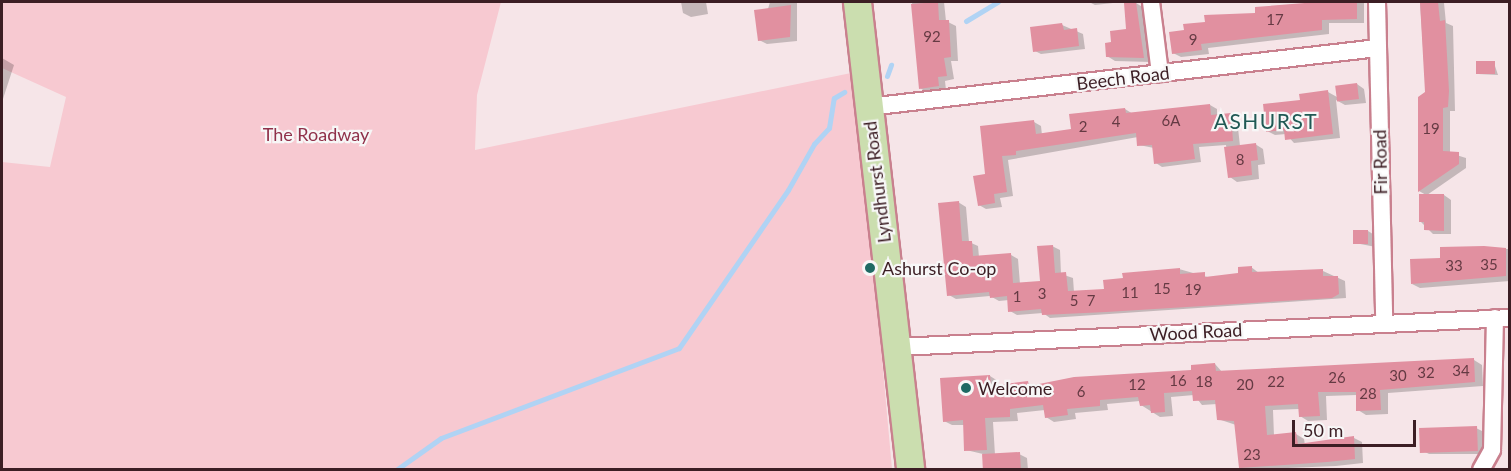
<!DOCTYPE html>
<html>
<head>
<meta charset="utf-8">
<style>
	body { margin:0 }
	#map { position:relative; width:1511px; height:471px; overflow:hidden; background:#f6e5e8; font-family:Lato,sans-serif }
	div>[style] { position:absolute }
	.green>* { inset:0; background:#f7c9d1 }
	.shadow>* { inset:0; background:#0003 }
	.stream>* { height:5px; margin:-2.5px; padding:0 2.5px; transform-origin:2.5px; border-radius:2.5px; background:#b0d3f4 }
	.building>* { inset:0; background:#e190a0; transform-origin:0 0 }
	.roads { filter:drop-shadow(2px 0 #c9808e) drop-shadow(-2px 0 #c9808e) drop-shadow(0 2px #c9808e) drop-shadow(0 -2px #c9808e) }
	.street>* { height:16px; margin:-8px; padding:0 8px; transform-origin:8px; border-radius:8px; background:#fff }
	.primary>* { height:27px; margin:-13.5px; padding:0 13.5px; transform-origin:13.5px; border-radius:13.5px; background:#cbdeaf }
	.dots>* { width:16px; height:16px; translate:-50% -50%; box-sizing:border-box; border:3px solid #f7f7f7; border-radius:50% }
	span { translate:-50% -50%; white-space:nowrap; text-align:center; line-height:1.15; -webkit-text-stroke:4.5px #f7f7f7; paint-order:stroke }
	.number-label { font-size:15px; color:#653a43 }
	.number-label span { -webkit-text-stroke-width:0 }
	.street-label { font-size:18px; color:#3c1e24 }
	.park-label { font-size:18px; color:#90314a }
	.poi-label { font-size:18px; color:#3c1e24 }
	.left { translate:0 -50%; text-align:left }
	.quarter-label { font-size:21px; color:#205954; letter-spacing:1.5px }
	.frame { position:absolute; inset:0; border:3px solid #3c1e24; pointer-events:none }
	.scale { position:absolute; left:1292px; top:420px; width:124px; height:27px; box-sizing:border-box; border:3px solid #3c1e24; border-top:0; padding-left:8px; font-size:18px; line-height:21px; white-space:nowrap; color:#3c1e24; -webkit-text-stroke:4px #f7f7f7; paint-order:stroke }
</style>
</head>
<body>
<div id="map">
	<div class="green">
		<i style="clip-path:polygon(2px 2px,501px 2px,477px 95px,475px 150px,856px 72px,892px 469px,2px 469px,2px 162px,50px 167px,66px 97px,2px 68px)"></i>
	</div>
	<div class="shadow">
		<i style="clip-path:polygon(681px 2px,706px 2px,708px 14px,691px 17px,683px 13px)"></i>
		<i style="clip-path:polygon(770px 2px,797px 2px,797px 41px,767px 44px,759px 40px)"></i>
		<i style="clip-path:polygon(912px 2px,944px 2px,946px 21px,956px 26px,958px 61px,951px 61px,954px 79px,945px 81px,946px 90px,928px 93px,920px 88px)"></i>
		<i style="clip-path:polygon(1089px 2px,1113px 2px,1113px 3px,1095px 5px)"></i>
		<i style="clip-path:polygon(1330px 2px,1364px 2px,1364px 23px,1329px 23px,1329px 34px,1208px 48px,1209px 54px,1181px 57px,1173px 53px,1257px 14px,1256px 8px)"></i>
		<i style="clip-path:polygon(1420px 2px,1444px 3px,1446px 23px,1453px 26px,1455px 111px,1450px 111px,1450px 153px,1466px 158px,1466px 168px,1427px 195px,1444px 195px,1451px 200px,1451px 234px,1433px 234px,1421px 222px,1426px 195px,1419px 191px,1419px 97px,1426px 93px)"></i>
		<i style="clip-path:polygon(1136px 3px,1144px 8px,1151px 62px,1115px 61px,1107px 56px,1112px 44px,1128px 31px)"></i>
		<i style="clip-path:polygon(1062px 25px,1083px 34px,1085px 49px,1041px 54px,1035px 51px)"></i>
		<i style="clip-path:polygon(2px 58px,14px 65px,2px 102px)"></i>
		<i style="clip-path:polygon(1494px 63px,1498px 75px,1478px 74px)"></i>
		<i style="clip-path:polygon(1357px 84px,1364px 89px,1366px 103px,1345px 105px,1336px 100px,1340px 138px,1294px 143px,1286px 134px,1275px 135px,1267px 131px,1301px 101px,1328px 92px,1337px 97px)"></i>
		<i style="clip-path:polygon(1210px 105px,1217px 109px,1217px 116px,1230px 115px,1237px 119px,1240px 146px,1255px 144px,1263px 149px,1265px 164px,1258px 165px,1259px 179px,1237px 182px,1230px 177px,1226px 145px,1199px 147px,1201px 162px,1162px 167px,1156px 163px,1154px 148px,1139px 145px,1138px 137px,1008px 160px,1013px 196px,1000px 198px,1002px 207px,986px 209px,979px 205px,987px 175px,982px 127px,1034px 122px,1041px 126px,1042px 135px,1073px 131px,1125px 109px,1133px 114px)"></i>
		<i style="clip-path:polygon(958px 202px,966px 207px,969px 242px,978px 246px,979px 257px,1011px 255px,1018px 259px,1020px 284px,1041px 282px,1052px 246px,1060px 250px,1061px 274px,1073px 278px,1074px 292px,1105px 290px,1179px 269px,1211px 278px,1240px 275px,1251px 267px,1259px 273px,1323px 271px,1345px 281px,1346px 298px,1050px 318px,1043px 313px,1017px 315px,1010px 311px,1009px 300px,999px 301px,990px 296px,956px 299px,949px 295px)"></i>
		<i style="clip-path:polygon(1368px 231px,1376px 236px,1376px 247px,1355px 243px)"></i>
		<i style="clip-path:polygon(1441px 249px,1510px 249px,1510px 281px,1420px 288px,1412px 284px,1442px 260px)"></i>
		<i style="clip-path:polygon(1474px 360px,1482px 365px,1483px 386px,1388px 393px,1388px 414px,1366px 415px,1358px 410px,1357px 395px,1326px 396px,1327px 420px,1308px 421px,1300px 416px,1299px 409px,1273px 410px,1274px 436px,1296px 434px,1304px 439px,1305px 445px,1354px 438px,1362px 442px,1363px 463px,1336px 466px,1244px 470px,1240px 467px,1236px 425px,1218px 419px,1217px 404px,1202px 405px,1194px 395px,1171px 397px,1173px 416px,1160px 417px,1141px 405px,1140px 401px,1107px 404px,1108px 410px,1075px 413px,1076px 419px,1054px 422px,1046px 417px,1045px 410px,1017px 413px,1018px 421px,993px 422px,995px 455px,1019px 454px,1027px 458px,1028px 470px,984px 470px,983px 454px,966px 450px,964px 425px,952px 425px,944px 421px,990px 376px,998px 381px,998px 386px,1028px 383px,1034px 386px,1192px 372px,1215px 364px,1223px 373px)"></i>
		<i style="clip-path:polygon(1476px 428px,1484px 432px,1485px 454px,1429px 454px,1421px 450px)"></i>
	</div>
	<div class="stream">
		<i style="left:966px;top:21px;width:37px;rotate:-31deg"></i>
		<i style="left:887px;top:76px;width:12px;rotate:-70deg"></i>
		<i style="left:396px;top:470px;width:55px;rotate:-35.4deg"></i>
		<i style="left:441px;top:438px;width:254px;rotate:-20.7deg"></i>
		<i style="left:679px;top:348px;width:192px;rotate:-55.4deg"></i>
		<i style="left:788px;top:190px;width:53px;rotate:-60.5deg"></i>
		<i style="left:814px;top:144px;width:22px;rotate:-47deg"></i>
		<i style="left:829px;top:128px;width:30px;rotate:-81deg"></i>
		<i style="left:834px;top:98px;width:12px;rotate:-31deg"></i>
	</div>
	<div class="building">
		<i style="clip-path:polygon(938px 2px,939px 20px,949px 20px,951px 57px,944px 58px,947px 76px,938px 77px,939px 86px,919px 89px,911px 4px)"></i>
		<i style="clip-path:polygon(1136px 2px,1144px 58px,1106px 57px,1105px 43px,1111px 42px,1110px 31px,1126px 29px,1124px 3px)"></i>
		<i style="clip-path:polygon(1317px 2px,1357px 2px,1357px 19px,1322px 20px,1322px 30px,1201px 44px,1202px 50px,1172px 54px,1169px 32px,1184px 30px,1183px 24px,1205px 22px,1204px 15px,1255px 13px,1255px 7px)"></i>
		<i style="clip-path:polygon(1420px 2px,1438px 2px,1440px 21px,1445px 20px,1449px 91px,1448px 107px,1443px 108px,1443px 151px,1459px 152px,1459px 164px,1418px 192px,1418px 97px,1425px 92px)"></i>
		<i style="clip-path:polygon(791px 5px,790px 37px,758px 41px,754px 10px)"></i>
		<i style="clip-path:polygon(1062px 23px,1064px 30px,1077px 28px,1079px 46px,1033px 52px,1030px 27px)"></i>
		<i style="left:1495px;top:61px;width:13px;height:19px;rotate:90deg"></i>
		<i style="left:1357px;top:83px;width:16px;height:22px;rotate:83deg"></i>
		<i style="clip-path:polygon(1328px 90px,1333px 134px,1285px 140px,1284px 130px,1266px 132px,1263px 104px,1300px 100px,1299px 94px)"></i>
		<i style="clip-path:polygon(1210px 104px,1211px 115px,1231px 113px,1233px 141px,1193px 144px,1195px 159px,1154px 164px,1152px 145px,1137px 146px,1136px 133px,1016px 151px,1016px 155px,1002px 156px,1007px 192px,994px 194px,995px 203px,978px 206px,973px 176px,985px 174px,980px 126px,1034px 120px,1036px 134px,1071px 129px,1069px 114px,1125px 108px,1126px 113px)"></i>
		<i style="clip-path:polygon(1256px 143px,1258px 160px,1251px 161px,1252px 175px,1228px 178px,1224px 147px)"></i>
		<i style="clip-path:polygon(1419px 194px,1444px 194px,1444px 231px,1424px 230px,1424px 222px,1419px 222px)"></i>
		<i style="clip-path:polygon(959px 201px,962px 241px,972px 241px,973px 256px,1011px 253px,1013px 283px,1040px 281px,1037px 246px,1053px 245px,1055px 273px,1066px 272px,1068px 291px,1104px 289px,1103px 280px,1123px 278px,1122px 273px,1180px 268px,1180px 274px,1205px 272px,1205px 277px,1238px 273px,1238px 267px,1252px 266px,1252px 272px,1323px 269px,1323px 276px,1338px 276px,1339px 294px,1332px 298px,1106px 312px,1042px 315px,1041px 309px,1008px 312px,1007px 296px,990px 298px,989px 292px,947px 296px,938px 203px)"></i>
		<i style="left:1353px;top:230px;width:15px;height:14px"></i>
		<i style="clip-path:polygon(1484px 246px,1506px 248px,1506px 276px,1411px 284px,1410px 259px,1440px 258px,1440px 247px)"></i>
		<i style="clip-path:polygon(1474px 358px,1475px 382px,1380px 390px,1381px 410px,1356px 411px,1356px 392px,1318px 392px,1320px 416px,1299px 417px,1298px 404px,1265px 406px,1267px 435px,1296px 432px,1298px 444px,1354px 436px,1355px 459px,1327px 462px,1239px 468px,1234px 421px,1217px 420px,1215px 400px,1193px 401px,1192px 391px,1164px 393px,1165px 412px,1151px 413px,1150px 405px,1140px 406px,1138px 397px,1100px 400px,1100px 406px,1067px 409px,1068px 415px,1045px 418px,1043px 405px,1010px 409px,1010px 417px,985px 418px,987px 450px,964px 451px,963px 420px,943px 422px,940px 378px,990px 375px,991px 386px,1028px 381px,1029px 386px,1074px 377px,1191px 370px,1191px 365px,1215px 363px,1216px 371px)"></i>
		<i style="left:1477px;top:426px;width:25px;height:58px;rotate:88deg"></i>
		<i style="left:1020px;top:452px;width:18px;height:38px;rotate:87deg"></i>
	</div>
	<div class="roads">
		<div class="street">
			<i style="left:1151px;top:2px;width:72px;rotate:82.8deg"></i>
			<i style="left:1377px;top:2px;width:320px;rotate:88.7deg"></i>
			<i style="left:868px;top:107px;width:513px;rotate:-6.6deg"></i>
			<i style="left:898px;top:347px;width:613px;rotate:-2.71deg"></i>
			<i style="left:1481px;top:470px;width:23px;rotate:-61deg"></i>
			<i style="left:1492px;top:450px;width:132px;rotate:-88.7deg"></i>
		</div>
		<div class="primary">
			<i style="left:857px;top:2px;width:471px;rotate:83.5deg"></i>
		</div>
	</div>
	<div class="dots">
		<i style="left:870px;top:268px;background:#1e6963"></i>
		<i style="left:966px;top:388px;background:#1e6963"></i>
	</div>
	<div class="number-label">
		<span style="left:1275px;top:20px">17</span>
		<span style="left:932px;top:37px">92</span>
		<span style="left:1193px;top:40px">9</span>
		<span style="left:1171px;top:121px">6A</span>
		<span style="left:1116px;top:122px">4</span>
		<span style="left:1083px;top:127px">2</span>
		<span style="left:1431px;top:129px">19</span>
		<span style="left:1240px;top:160px">8</span>
		<span style="left:1489px;top:265px">35</span>
		<span style="left:1454px;top:266px">33</span>
		<span style="left:1162px;top:289px">15</span>
		<span style="left:1193px;top:290px">19</span>
		<span style="left:1130px;top:293px">11</span>
		<span style="left:1042px;top:294px">3</span>
		<span style="left:1017px;top:297px">1</span>
		<span style="left:1074px;top:301px">5</span>
		<span style="left:1091px;top:301px">7</span>
		<span style="left:1461px;top:371px">34</span>
		<span style="left:1426px;top:373px">32</span>
		<span style="left:1398px;top:376px">30</span>
		<span style="left:1337px;top:378px">26</span>
		<span style="left:1178px;top:381px">16</span>
		<span style="left:1204px;top:382px">18</span>
		<span style="left:1276px;top:382px">22</span>
		<span style="left:1137px;top:385px">12</span>
		<span style="left:1245px;top:385px">20</span>
		<span style="left:1081px;top:392px">6</span>
		<span style="left:1368px;top:394px">28</span>
		<span style="left:1252px;top:455px">23</span>
	</div>
	<div class="street-label">
		<span style="left:1123px;top:78px;rotate:-7deg">Beech Road</span>
		<span style="left:1380px;top:162px;rotate:-91deg">Fir Road</span>
		<span style="left:877px;top:182px;rotate:-97deg">Lyndhurst Road</span>
		<span style="left:1196px;top:332px;rotate:-3deg">Wood Road</span>
	</div>
	<div class="park-label">
		<span style="left:316px;top:134px">The Roadway</span>
	</div>
	<div class="poi-label">
		<span class="left" style="left:882px;top:268px">Ashurst Co-op</span>
		<span class="left" style="left:978px;top:388px">Welcome</span>
	</div>
	<div class="quarter-label">
		<span style="left:1266px;top:121px">ASHURST</span>
	</div>
	<div class="frame"></div>
	<div class="scale">50 m</div>
</div>
</body>
</html>
